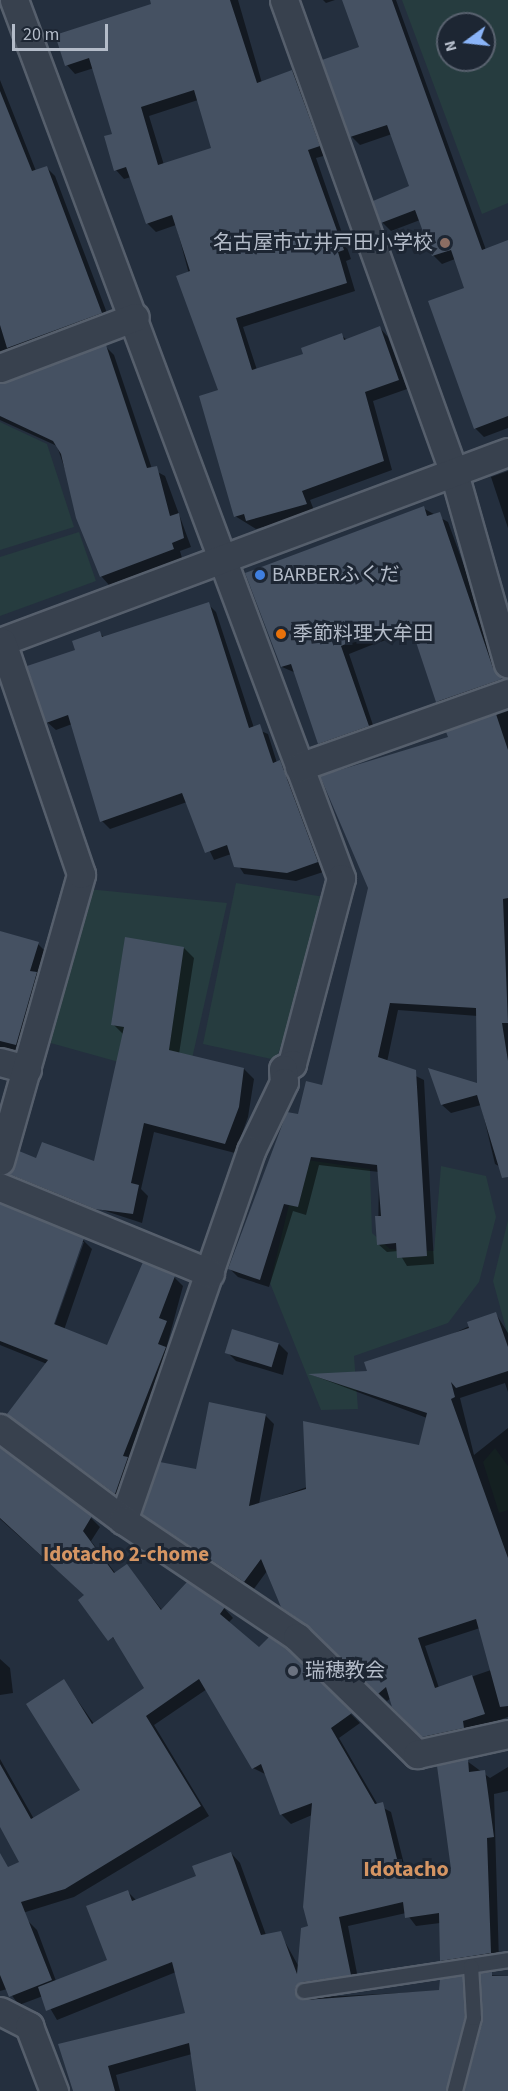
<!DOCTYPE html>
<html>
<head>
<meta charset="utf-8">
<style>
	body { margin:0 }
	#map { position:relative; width:508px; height:2091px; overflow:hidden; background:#242f3e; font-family:"Source Sans 3","Noto Sans JP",sans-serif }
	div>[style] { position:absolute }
	.green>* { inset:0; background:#263c3f }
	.shadow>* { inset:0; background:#0007 }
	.building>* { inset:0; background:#455162; transform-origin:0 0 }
	.roads { filter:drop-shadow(2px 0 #565f6c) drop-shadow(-2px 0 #565f6c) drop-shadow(0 2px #565f6c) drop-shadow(0 -2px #565f6c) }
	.lane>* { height:14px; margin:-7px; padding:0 7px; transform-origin:7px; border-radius:7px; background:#38414e }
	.street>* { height:27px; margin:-13.5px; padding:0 13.5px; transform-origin:13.5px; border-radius:13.5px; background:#38414e }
	.dots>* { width:16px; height:16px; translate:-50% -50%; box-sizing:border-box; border:3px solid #1d2633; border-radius:50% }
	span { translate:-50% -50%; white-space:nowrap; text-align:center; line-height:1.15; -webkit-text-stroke:6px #1d2633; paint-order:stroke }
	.poi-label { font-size:20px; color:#b4bcc9 }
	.right { translate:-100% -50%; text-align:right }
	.left { translate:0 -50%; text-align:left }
	.neighbourhood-label { font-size:21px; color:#d59563; font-weight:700 }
	.quarter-label { font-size:22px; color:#d59563; font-weight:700 }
	.north { position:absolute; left:436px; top:12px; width:60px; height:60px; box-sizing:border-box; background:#1d2633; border:2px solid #59626f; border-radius:50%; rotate:255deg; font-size:16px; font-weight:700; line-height:24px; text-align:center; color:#b4bcc9 }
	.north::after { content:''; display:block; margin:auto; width:21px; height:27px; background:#8ab4f8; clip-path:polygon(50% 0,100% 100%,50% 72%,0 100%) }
	.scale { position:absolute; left:12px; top:24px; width:96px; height:27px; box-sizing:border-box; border:3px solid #b4bcc9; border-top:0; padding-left:8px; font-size:18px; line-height:21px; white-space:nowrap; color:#b4bcc9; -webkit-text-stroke:4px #1d2633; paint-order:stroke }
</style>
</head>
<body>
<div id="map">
	<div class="green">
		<i style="clip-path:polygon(evenodd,402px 0,508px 0,508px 203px,482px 214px,402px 0,448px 24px,484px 24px,484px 60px,448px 60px,448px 24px)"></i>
		<i style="clip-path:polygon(0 422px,47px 444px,74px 527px,0 550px)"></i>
		<i style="clip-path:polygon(79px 532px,96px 581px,0 616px,0 557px)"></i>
		<i style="clip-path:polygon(236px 883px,331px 898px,276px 1060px,203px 1044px)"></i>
		<i style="clip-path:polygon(88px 889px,227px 903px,187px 1081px,47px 1042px)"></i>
		<i style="clip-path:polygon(300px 1159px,370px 1169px,372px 1233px,390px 1249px,434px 1251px,441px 1166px,486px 1176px,496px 1217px,479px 1282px,448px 1323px,354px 1356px,358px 1409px,321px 1410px,270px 1283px)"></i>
		<i style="clip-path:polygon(508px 1220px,508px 1336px,493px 1281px)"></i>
		<i style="clip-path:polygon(495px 1448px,508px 1466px,508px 1510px,499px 1513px,483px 1462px)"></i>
	</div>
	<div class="shadow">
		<i style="clip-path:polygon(evenodd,152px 0,238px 0,262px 83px,292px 71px,301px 80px,327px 155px,316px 158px,351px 259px,346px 261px,355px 291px,243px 327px,257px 370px,305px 354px,341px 335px,347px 340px,380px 328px,388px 337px,407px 389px,373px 401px,392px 470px,310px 500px,315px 513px,256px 529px,235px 516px,220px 391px,176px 225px,156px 232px,147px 223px,131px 177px,124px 179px,116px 170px,114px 135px,94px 68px,75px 74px,67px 65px,153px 5px,152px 0,198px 100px,213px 149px,164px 165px,149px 116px,198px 100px)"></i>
		<i style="clip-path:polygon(323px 0,335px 0,326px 3px)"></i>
		<i style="clip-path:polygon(343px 0,396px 0,486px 250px,508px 242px,508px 428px,484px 437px,475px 428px,466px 289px,455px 259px,442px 264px,433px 255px,420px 220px,391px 231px,382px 222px,411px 187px,392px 134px,360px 145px,351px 136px,361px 48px)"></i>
		<i style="clip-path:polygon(0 80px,36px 171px,47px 168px,55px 176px,110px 321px,0 365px)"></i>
		<i style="clip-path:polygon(106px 347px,114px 355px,152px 469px,165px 476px,191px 547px,180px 551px,182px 558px,109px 585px,101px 576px,57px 446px,0 420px,0 382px)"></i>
		<i style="clip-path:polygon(508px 471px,508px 528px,491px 477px)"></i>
		<i style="clip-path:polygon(423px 508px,448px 522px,508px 686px,446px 709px,438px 701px,414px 630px,369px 646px,349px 654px,376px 734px,328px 751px,319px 743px,296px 673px,282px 667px,247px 574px)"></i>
		<i style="clip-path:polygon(208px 604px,216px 612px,254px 728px,268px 734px,277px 763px,288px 770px,326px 871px,296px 881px,244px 874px,231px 854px,214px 860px,187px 802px,110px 829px,102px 821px,72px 724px,56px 730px,47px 722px,77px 651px,99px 633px,105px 638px)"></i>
		<i style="clip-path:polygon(508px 711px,508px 1171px,495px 1164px,481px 1105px,451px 1113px,442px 1105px,478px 1085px,478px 1016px,398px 1010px,387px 1062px,424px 1080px,434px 1264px,407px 1266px,398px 1251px,387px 1252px,378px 1244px,379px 1172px,319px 1165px,306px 1215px,293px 1211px,269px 1287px,238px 1277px,230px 1269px,299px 1115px,323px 1086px,370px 887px,322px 777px,450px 738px,448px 732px)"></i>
		<i style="clip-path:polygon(0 932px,38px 944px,46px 952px,24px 1053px,0 1047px)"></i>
		<i style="clip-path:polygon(184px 948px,194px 958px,179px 1054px,244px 1069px,254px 1079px,248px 1117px,235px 1153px,154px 1132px,141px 1189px,148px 1196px,142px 1223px,20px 1183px,11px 1173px,37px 1160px,95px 1163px,123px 1034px,113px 1024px)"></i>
		<i style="clip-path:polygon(evenodd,0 1206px,83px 1240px,92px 1249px,64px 1330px,108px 1347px,174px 1277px,183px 1286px,125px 1502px,9px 1414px,47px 1364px,0 1345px,0 1206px,81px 1242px,84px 1242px,52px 1332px,50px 1331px,81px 1242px)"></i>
		<i style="clip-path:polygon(evenodd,496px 1314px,508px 1333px,508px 1392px,505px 1383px,460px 1398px,474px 1455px,508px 1428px,508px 1717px,432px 1744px,391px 1698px,387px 1701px,282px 1606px,267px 1571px,253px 1590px,144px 1513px,265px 1415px,274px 1424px,259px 1504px,420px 1447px,427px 1418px,312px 1375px,369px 1372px,496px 1314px,480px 1628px,491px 1670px,439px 1688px,425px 1646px,480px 1628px)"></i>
		<i style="clip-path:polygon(279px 1344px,288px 1353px,283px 1375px,236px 1361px,227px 1352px)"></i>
		<i style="clip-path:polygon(0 1449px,91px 1518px,100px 1527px,91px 1541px,116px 1574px,127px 1566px,162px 1610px,224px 1608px,233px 1618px,228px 1623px,259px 1649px,286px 1650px,360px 1723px,339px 1738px,378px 1805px,391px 1812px,407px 1876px,452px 1870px,467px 1761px,490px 1778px,508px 1767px,508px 1791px,494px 1794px,499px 1962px,450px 1970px,441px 1961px,440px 1923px,416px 1926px,406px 1913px,348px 1926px,359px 1984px,312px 1991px,303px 1998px,440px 1991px,462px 1978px,471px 1987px,474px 2027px,457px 2091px,198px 2091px,192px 2054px,116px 2075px,120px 2091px,74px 2091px,60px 2045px,186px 2014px,176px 1972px,57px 2020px,43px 1996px,19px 2005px,7px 1989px,0 1991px,0 1939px,28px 1921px,37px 1930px,56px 1981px,109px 1961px,128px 1892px,137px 1901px,198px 1877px,231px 1853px,240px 1863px,266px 1935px,280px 1933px,299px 1967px,310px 1928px,312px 1815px,291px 1824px,282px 1815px,267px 1775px,253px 1768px,207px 1689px,154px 1725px,209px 1816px,74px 1897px,16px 1915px,0 1894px,0 1871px,21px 1863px,0 1824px,0 1759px,34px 1819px,82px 1791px,64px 1681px,94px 1724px,146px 1688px,121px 1647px,80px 1600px,86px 1596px,0 1519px)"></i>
		<i style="clip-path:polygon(0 1659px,10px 1668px,13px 1693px,0 1695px)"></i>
		<i style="clip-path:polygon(482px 1975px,508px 1976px,508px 2091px,462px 2091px,484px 2020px)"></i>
	</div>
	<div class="building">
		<i style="clip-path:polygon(evenodd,150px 0,230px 0,257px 83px,292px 70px,320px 146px,308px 150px,344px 250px,338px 252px,347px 283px,236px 318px,252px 370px,303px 354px,301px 348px,342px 333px,344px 340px,380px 326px,399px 380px,365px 392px,384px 461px,302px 491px,307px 504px,246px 521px,244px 514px,234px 517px,199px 396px,218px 390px,176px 276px,190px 271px,172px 215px,146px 224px,126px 167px,114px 171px,104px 136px,112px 134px,89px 58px,65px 66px,55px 35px,151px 4px,150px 0,194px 90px,211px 148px,158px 165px,141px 107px,194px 90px)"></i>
		<i style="clip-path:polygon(342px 0,392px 0,482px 250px,508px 240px,508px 416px,474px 429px,428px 301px,464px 288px,451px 250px,432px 256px,415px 210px,381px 223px,373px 201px,409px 186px,387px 125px,350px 137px,322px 60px,359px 47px)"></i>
		<i style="clip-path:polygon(0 91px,32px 171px,47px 166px,102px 313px,7px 348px,0 325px)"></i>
		<i style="clip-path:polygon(106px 345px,147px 468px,157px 466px,170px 516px,179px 513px,184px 538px,172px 543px,174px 549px,100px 577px,76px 518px,61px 454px,53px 441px,0 416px,0 383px)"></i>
		<i style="clip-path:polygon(424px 506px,427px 516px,440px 512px,493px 668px,502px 679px,436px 702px,409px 621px,360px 638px,341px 646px,369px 726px,318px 744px,291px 664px,281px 667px,245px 573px)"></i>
		<i style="clip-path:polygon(209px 602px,249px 728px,260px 724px,273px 763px,280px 760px,318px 862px,287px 873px,234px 867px,227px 845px,205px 853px,182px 793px,100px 822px,68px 715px,46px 723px,27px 666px,75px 650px,72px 641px,100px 631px,102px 637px)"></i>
		<i style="clip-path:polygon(496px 714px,508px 750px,508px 898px,503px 899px,508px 1023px,502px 1023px,508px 1061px,508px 1177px,502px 1178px,477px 1095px,441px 1105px,428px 1068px,477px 1083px,476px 1008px,390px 1003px,378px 1057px,416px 1070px,427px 1256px,397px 1258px,396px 1243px,377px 1245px,375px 1216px,381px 1216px,377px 1165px,311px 1157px,298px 1207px,284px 1204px,260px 1280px,228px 1269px,287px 1112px,298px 1114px,306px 1081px,322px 1085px,368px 888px,320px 776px,448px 737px,446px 732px)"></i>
		<i style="clip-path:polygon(0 931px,39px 942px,30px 971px,37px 972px,16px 1045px,0 1041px)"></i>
		<i style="clip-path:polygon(125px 937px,184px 947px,169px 1050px,244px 1068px,239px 1107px,225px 1144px,144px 1123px,131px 1183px,139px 1185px,133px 1214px,95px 1209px,9px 1174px,19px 1151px,36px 1158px,42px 1142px,94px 1161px,124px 1027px,111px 1025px)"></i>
		<i style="clip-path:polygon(0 1204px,84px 1238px,54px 1324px,107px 1345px,143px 1262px,175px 1276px,159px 1318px,167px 1321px,158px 1344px,166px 1347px,123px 1456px,128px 1457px,115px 1494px,7px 1414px,48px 1360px,0 1341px)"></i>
		<i style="clip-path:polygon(496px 1312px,508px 1347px,508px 1371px,456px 1388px,451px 1382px,455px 1397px,451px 1399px,508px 1558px,508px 1706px,500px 1707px,476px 1619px,418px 1638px,435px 1688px,472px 1675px,485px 1714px,463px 1721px,464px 1728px,422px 1737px,392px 1707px,386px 1687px,378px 1694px,308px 1626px,281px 1607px,261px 1559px,244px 1582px,142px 1514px,160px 1462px,196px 1469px,209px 1402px,266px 1414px,249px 1506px,306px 1489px,303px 1421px,419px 1445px,427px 1413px,308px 1374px,367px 1371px,364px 1362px,469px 1328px,467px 1322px)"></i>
		<i style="left:232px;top:1329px;width:49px;height:25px;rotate:17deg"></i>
		<i style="clip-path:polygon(0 1448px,92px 1516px,83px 1531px,114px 1573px,127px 1564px,161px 1610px,187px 1582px,225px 1607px,220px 1614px,259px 1647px,269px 1637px,287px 1649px,352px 1713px,331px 1728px,375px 1804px,383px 1802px,401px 1875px,451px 1869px,437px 1766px,468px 1759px,469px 1772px,485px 1770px,494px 1837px,487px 1838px,491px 1953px,440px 1961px,439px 1913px,405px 1918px,403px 1902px,339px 1917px,351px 1975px,303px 1982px,295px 1988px,305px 2000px,439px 1990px,440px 1979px,463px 1976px,465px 2017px,446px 2091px,196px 2091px,189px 2043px,108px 2066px,115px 2091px,73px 2091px,58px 2044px,185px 2013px,172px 1962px,46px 2011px,38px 1987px,107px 1960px,86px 1906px,128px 1890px,132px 1901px,196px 1876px,192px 1866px,231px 1852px,261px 1935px,281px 1931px,297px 1974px,301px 1928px,308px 1926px,303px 1907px,312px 1803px,280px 1815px,261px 1764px,252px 1769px,199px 1679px,146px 1716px,201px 1806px,65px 1889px,21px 1902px,52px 1980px,9px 1997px,0 1975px,0 1853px,8px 1867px,19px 1862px,0 1827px,0 1764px,31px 1819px,80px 1790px,26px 1704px,64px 1679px,92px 1724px,144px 1688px,113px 1637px,108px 1641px,78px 1600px,84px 1595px,0 1518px)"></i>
		<i style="clip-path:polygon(492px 1972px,492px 1976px,508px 1976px,508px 2091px,464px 2091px,483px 2020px,480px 1973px)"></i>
	</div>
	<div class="roads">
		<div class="lane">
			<i style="left:304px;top:1991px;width:206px;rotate:-8.6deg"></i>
			<i style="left:455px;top:2091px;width:75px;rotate:-75.4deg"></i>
			<i style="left:474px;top:2018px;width:52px;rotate:-93.3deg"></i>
		</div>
		<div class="street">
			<i style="left:14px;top:0;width:937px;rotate:69.57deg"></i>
			<i style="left:341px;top:878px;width:192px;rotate:104.8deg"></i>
			<i style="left:292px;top:1064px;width:10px;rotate:151deg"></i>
			<i style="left:283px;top:1069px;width:13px;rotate:86deg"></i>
			<i style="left:284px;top:1082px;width:76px;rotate:115.6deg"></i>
			<i style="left:251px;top:1151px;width:391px;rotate:109.1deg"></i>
			<i style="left:284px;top:0;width:503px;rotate:70.23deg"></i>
			<i style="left:454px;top:473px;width:198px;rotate:74.2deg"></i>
			<i style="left:0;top:368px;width:144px;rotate:-20.7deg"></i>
			<i style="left:0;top:642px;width:542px;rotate:-20.51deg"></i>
			<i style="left:299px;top:767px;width:222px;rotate:-19.5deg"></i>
			<i style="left:0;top:1062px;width:28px;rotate:15deg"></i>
			<i style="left:0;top:1161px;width:298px;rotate:-74.2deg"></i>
			<i style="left:81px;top:874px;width:245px;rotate:-108.8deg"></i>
			<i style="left:0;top:1187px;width:227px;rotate:22.3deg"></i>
			<i style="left:0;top:1428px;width:154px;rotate:36.8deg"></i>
			<i style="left:123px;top:1520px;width:210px;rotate:33.9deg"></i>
			<i style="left:297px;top:1637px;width:168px;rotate:44.3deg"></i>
			<i style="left:417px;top:1754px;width:93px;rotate:-12.4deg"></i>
			<i style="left:0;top:2011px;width:33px;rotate:27deg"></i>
			<i style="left:29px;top:2026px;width:70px;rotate:69deg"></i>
		</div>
	</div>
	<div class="dots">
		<i style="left:445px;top:243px;background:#8d6e63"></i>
		<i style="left:260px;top:575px;background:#3f7fe0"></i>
		<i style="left:281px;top:634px;background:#e8710a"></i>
		<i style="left:293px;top:1671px;background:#6b7280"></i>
	</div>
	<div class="poi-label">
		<span class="right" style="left:433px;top:243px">名古屋市立井戸田小学校</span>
		<span class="left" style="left:272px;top:575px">BARBERふくだ</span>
		<span class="left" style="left:293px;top:634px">季節料理大牟田</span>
		<span class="left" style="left:305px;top:1671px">瑞穂教会</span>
	</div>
	<div class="neighbourhood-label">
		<span style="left:126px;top:1554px">Idotacho 2-chome</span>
	</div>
	<div class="quarter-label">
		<span style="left:406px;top:1870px">Idotacho</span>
	</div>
	<div class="north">N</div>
	<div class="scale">20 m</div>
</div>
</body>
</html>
